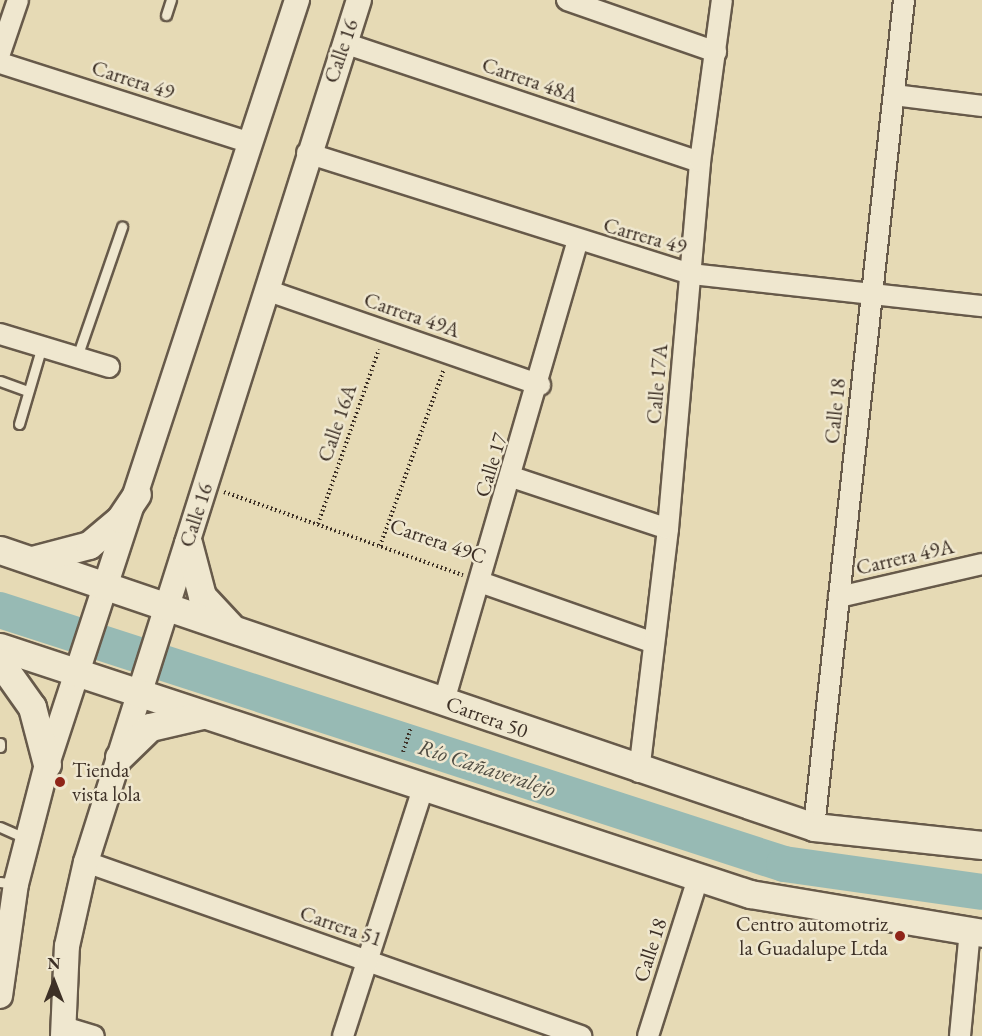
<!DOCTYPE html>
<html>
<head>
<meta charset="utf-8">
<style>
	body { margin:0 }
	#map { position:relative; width:982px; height:1036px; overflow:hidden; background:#e6dab5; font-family:"EB Garamond",serif }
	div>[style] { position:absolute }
	.river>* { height:36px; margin:-18px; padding:0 18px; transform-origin:18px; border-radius:18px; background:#97bab4 }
	.path>* { height:4px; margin-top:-2px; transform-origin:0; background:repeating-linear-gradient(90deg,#3d3026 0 1.5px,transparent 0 4.5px) }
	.roads { filter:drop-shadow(2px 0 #675a4a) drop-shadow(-2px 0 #675a4a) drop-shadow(0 2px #675a4a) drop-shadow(0 -2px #675a4a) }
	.service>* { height:9px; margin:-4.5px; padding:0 4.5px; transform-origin:4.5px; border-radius:4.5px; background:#efe7cf }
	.minor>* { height:20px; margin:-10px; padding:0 10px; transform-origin:10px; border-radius:10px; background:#efe7cf }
	.tertiary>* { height:24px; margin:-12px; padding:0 12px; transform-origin:12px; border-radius:12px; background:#efe7cf }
	.secondary>* { height:27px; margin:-13.5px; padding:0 13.5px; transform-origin:13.5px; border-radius:13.5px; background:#efe7cf }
	.dots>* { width:16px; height:16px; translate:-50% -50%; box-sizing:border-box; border:3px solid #efe7cf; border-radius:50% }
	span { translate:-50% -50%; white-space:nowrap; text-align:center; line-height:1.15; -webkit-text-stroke:5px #efe7cf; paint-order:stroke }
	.street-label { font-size:21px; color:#3d3026 }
	.poi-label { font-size:21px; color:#3d3026 }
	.left { translate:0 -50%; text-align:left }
	.right { translate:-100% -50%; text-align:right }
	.water-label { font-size:22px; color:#4f4c42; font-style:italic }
	.north { position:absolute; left:24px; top:952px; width:60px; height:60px; -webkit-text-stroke:4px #efe7cf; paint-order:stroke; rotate:0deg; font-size:16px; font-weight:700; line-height:24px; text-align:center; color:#3d3026 }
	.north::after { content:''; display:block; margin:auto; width:21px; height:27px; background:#3d3026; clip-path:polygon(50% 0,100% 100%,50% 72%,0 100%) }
</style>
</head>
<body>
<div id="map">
	<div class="river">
		<i style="left:0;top:610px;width:824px;rotate:17.95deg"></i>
		<i style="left:784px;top:864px;width:200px;rotate:8deg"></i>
	</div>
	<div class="path">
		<i style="left:224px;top:492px;width:253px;rotate:19.2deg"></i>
		<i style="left:318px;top:524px;width:185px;rotate:-70.8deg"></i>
		<i style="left:380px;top:546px;width:188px;rotate:-70.1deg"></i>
		<i style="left:403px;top:752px;width:26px;rotate:-72deg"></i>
	</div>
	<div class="roads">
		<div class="service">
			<i style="left:166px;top:15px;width:16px;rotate:-72deg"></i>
			<i style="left:77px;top:357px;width:138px;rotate:-70.9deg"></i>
			<i style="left:0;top:381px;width:30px;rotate:20deg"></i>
			<i style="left:19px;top:424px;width:81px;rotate:-73.6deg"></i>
			<i style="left:0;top:743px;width:4px;rotate:90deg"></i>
			<i style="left:0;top:827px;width:27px;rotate:24deg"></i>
			<i style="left:0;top:882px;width:16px;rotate:7deg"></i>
		</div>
		<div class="minor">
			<i style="left:567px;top:0;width:158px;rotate:19.2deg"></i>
			<i style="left:344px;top:43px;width:375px;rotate:18.5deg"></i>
			<i style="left:0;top:53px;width:56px;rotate:-71.2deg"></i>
			<i style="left:0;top:63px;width:263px;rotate:17.7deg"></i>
			<i style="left:894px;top:95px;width:89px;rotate:7.1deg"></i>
			<i style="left:307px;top:153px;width:403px;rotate:17.5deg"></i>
			<i style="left:691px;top:274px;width:293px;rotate:6.3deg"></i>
			<i style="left:269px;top:291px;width:287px;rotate:19.1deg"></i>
			<i style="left:0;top:334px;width:114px;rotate:16.8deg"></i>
			<i style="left:512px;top:477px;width:164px;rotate:18.4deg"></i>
			<i style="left:480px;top:582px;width:184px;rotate:19.3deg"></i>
			<i style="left:839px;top:597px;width:147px;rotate:-13deg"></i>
			<i style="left:444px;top:701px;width:479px;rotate:-73.8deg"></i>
			<i style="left:639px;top:772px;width:245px;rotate:-83.2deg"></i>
			<i style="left:668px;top:529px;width:368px;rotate:-85deg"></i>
			<i style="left:700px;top:162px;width:163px;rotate:-82.3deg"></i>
			<i style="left:814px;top:827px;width:832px;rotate:-83.79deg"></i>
			<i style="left:86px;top:862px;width:525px;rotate:19.37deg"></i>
			<i style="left:64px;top:1027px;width:31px;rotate:17deg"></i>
			<i style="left:343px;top:1036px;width:264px;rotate:-72.1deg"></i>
			<i style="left:648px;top:1036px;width:166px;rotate:-72.4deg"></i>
			<i style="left:960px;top:1036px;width:105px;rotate:-84.6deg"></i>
		</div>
		<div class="tertiary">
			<i style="left:0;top:996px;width:113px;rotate:-81.9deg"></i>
			<i style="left:16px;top:884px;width:124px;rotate:-75.5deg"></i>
			<i style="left:47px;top:764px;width:804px;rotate:-71.88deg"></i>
			<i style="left:63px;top:1036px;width:90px;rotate:-87.5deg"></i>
			<i style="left:67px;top:946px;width:86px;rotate:-77.3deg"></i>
			<i style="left:86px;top:862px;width:904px;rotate:-72.43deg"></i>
		</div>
		<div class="secondary">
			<i style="left:188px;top:543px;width:55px;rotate:75.2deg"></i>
			<i style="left:202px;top:596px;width:41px;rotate:47deg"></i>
			<i style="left:0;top:550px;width:860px;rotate:18.79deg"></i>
			<i style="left:814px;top:827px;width:169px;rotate:6.1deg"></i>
			<i style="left:32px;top:560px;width:59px;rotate:-14.7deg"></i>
			<i style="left:89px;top:545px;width:40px;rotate:-40deg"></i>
			<i style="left:120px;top:519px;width:30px;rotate:-56deg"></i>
			<i style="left:0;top:647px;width:790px;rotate:18.23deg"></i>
			<i style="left:750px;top:894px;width:235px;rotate:9.5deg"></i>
			<i style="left:0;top:662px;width:55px;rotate:54.6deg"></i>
			<i style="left:32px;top:707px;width:59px;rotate:75.3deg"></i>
			<i style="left:119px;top:757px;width:43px;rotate:-44.1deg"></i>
			<i style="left:150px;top:727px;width:53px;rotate:-13deg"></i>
		</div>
	</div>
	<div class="dots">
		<i style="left:60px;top:782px;background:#8f2418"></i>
		<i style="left:900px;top:936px;background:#8f2418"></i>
	</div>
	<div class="street-label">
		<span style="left:341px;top:51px;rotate:-71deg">Calle 16</span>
		<span style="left:133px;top:80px;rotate:18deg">Carrera 49</span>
		<span style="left:530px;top:80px;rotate:19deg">Carrera 48A</span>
		<span style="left:645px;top:236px;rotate:16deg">Carrera 49</span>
		<span style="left:412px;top:315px;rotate:19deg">Carrera 49A</span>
		<span style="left:657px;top:384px;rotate:-85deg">Calle 17A</span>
		<span style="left:835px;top:411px;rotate:-84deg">Calle 18</span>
		<span style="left:337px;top:423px;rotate:-71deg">Calle 16A</span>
		<span style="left:491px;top:465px;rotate:-73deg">Calle 17</span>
		<span style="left:196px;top:515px;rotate:-72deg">Calle 16</span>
		<span style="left:438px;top:541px;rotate:19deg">Carrera 49C</span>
		<span style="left:905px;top:557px;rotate:-13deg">Carrera 49A</span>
		<span style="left:487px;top:717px;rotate:20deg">Carrera 50</span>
		<span style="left:341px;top:926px;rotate:19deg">Carrera 51</span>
		<span style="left:650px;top:950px;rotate:-72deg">Calle 18</span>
	</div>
	<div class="poi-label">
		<span class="left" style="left:72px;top:782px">Tienda<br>vista lola</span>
		<span class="right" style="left:888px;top:936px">Centro automotriz<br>la Guadalupe Ltda</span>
	</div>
	<div class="water-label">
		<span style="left:487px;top:768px;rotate:18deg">Río Cañaveralejo</span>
	</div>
	<div class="north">N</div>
</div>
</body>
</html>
